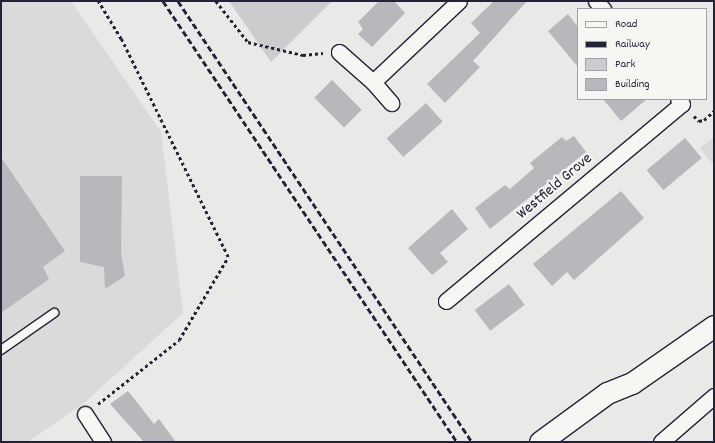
<!DOCTYPE html>
<html>
<head>
<meta charset="utf-8">
<style>
	body { margin:0 }
	#map { position:relative; width:715px; height:443px; overflow:hidden; background:#e9e9e7; font-family:Dekko,sans-serif }
	div>[style] { position:absolute }
	.built>* { inset:0; background:#dadada }
	.green>* { inset:0; background:#ccccce }
	.building>* { inset:0; background:#b8b8bc; transform-origin:0 0 }
	.path>* { height:2.5px; margin-top:-1.25px; transform-origin:0; background:repeating-linear-gradient(90deg,#22223b 0 3px,transparent 0 6px) }
	.roads { filter:drop-shadow(1px 0 #22223b) drop-shadow(-1px 0 #22223b) drop-shadow(0 1px #22223b) drop-shadow(0 -1px #22223b) }
	.lane>* { height:8px; margin:-4px; padding:0 4px; transform-origin:4px; border-radius:4px; background:#f6f6f2 }
	.street>* { height:15px; margin:-7.5px; padding:0 7.5px; transform-origin:7.5px; border-radius:7.5px; background:#f6f6f2 }
	.secondary>* { height:21px; margin:-10.5px; padding:0 10.5px; transform-origin:10.5px; border-radius:10.5px; background:#f6f6f2 }
	.rail>* { height:3px; margin-top:-1.5px; transform-origin:0; background:repeating-linear-gradient(90deg,#22223b 0 6px,transparent 0 9px) }
	span { translate:-50% -50%; white-space:nowrap; text-align:center; line-height:1.15; -webkit-text-stroke:4px #f6f6f2; paint-order:stroke }
	.street-label { font-size:16px; color:#22223b }
	.frame { position:absolute; inset:0; border:2px solid #22223b; pointer-events:none }
	.legend { position:absolute; left:577px; top:8px; width:130px; height:92px; box-sizing:border-box; background:#f6f6f2; border:1px solid #a1a1a9; margin:0; padding:5px 7px; list-style:none; font-size:12px; color:#22223b }
	.legend li { display:flex; align-items:center; gap:8px; height:20px }
	.legend b { width:20px; border:1px solid #a1a1a9 }
</style>
</head>
<body>
<div id="map">
	<div class="built">
		<i style="clip-path:polygon(1px 1px,71px 1px,161px 132px,183px 313px,83px 404px,28px 442px,1px 442px)"></i>
		<i style="clip-path:polygon(714px 137px,714px 161px,712px 163px,700px 148px)"></i>
	</div>
	<div class="green">
		<i style="clip-path:polygon(229px 1px,332px 1px,271px 62px)"></i>
	</div>
	<div class="building">
		<i style="clip-path:polygon(379px 1px,394px 1px,405px 13px,372px 47px,358px 34px,363px 29px,358px 22px)"></i>
		<i style="clip-path:polygon(494px 1px,527px 1px,473px 61px,480px 67px,445px 103px,427px 84px,480px 33px,471px 23px)"></i>
		<i style="clip-path:polygon(568px 14px,578px 27px,578px 67px,548px 31px)"></i>
		<i style="left:332px;top:80px;width:42px;height:25px;rotate:45deg"></i>
		<i style="clip-path:polygon(603px 99px,647px 99px,621px 121px)"></i>
		<i style="left:426px;top:103px;width:25px;height:53px;rotate:48deg"></i>
		<i style="clip-path:polygon(574px 136px,586px 152px,490px 229px,475px 208px,505px 185px,510px 189px,534px 168px,530px 163px,562px 137px,566px 141px)"></i>
		<i style="left:685px;top:138px;width:26px;height:50px;rotate:50deg"></i>
		<i style="clip-path:polygon(1px 157px,65px 251px,43px 267px,49px 279px,1px 313px)"></i>
		<i style="clip-path:polygon(80px 176px,122px 176px,121px 253px,125px 276px,105px 289px,104px 267px,80px 262px)"></i>
		<i style="clip-path:polygon(621px 191px,644px 218px,574px 280px,567px 272px,552px 286px,533px 264px)"></i>
		<i style="clip-path:polygon(452px 209px,468px 229px,440px 253px,448px 262px,432px 275px,408px 248px)"></i>
		<i style="left:509px;top:284px;width:26px;height:43px;rotate:53deg"></i>
		<i style="clip-path:polygon(128px 391px,154px 424px,159px 419px,176px 442px,144px 442px,110px 404px)"></i>
	</div>
	<div class="path">
		<i style="left:216px;top:1px;width:52px;rotate:52deg"></i>
		<i style="left:248px;top:42px;width:57px;rotate:13.3deg"></i>
		<i style="left:303px;top:55px;width:20px;rotate:-6deg"></i>
		<i style="left:694px;top:116px;width:7px;rotate:45deg"></i>
		<i style="left:699px;top:121px;width:5px;rotate:-11deg"></i>
		<i style="left:704px;top:120px;width:13px;rotate:-42deg"></i>
		<i style="left:98px;top:404px;width:103px;rotate:-38.3deg"></i>
		<i style="left:179px;top:340px;width:96px;rotate:-59.4deg"></i>
		<i style="left:228px;top:257px;width:243px;rotate:-116.1deg"></i>
		<i style="left:121px;top:39px;width:44px;rotate:-121.2deg"></i>
	</div>
	<div class="roads">
		<div class="lane">
			<i style="left:1px;top:350px;width:65px;rotate:-34.9deg"></i>
		</div>
		<div class="street">
			<i style="left:596px;top:1px;width:11px;rotate:49deg"></i>
			<i style="left:339px;top:52px;width:45px;rotate:41.4deg"></i>
			<i style="left:373px;top:82px;width:118px;rotate:-43.3deg"></i>
			<i style="left:373px;top:82px;width:28px;rotate:49deg"></i>
			<i style="left:446px;top:301px;width:307px;rotate:-39.9deg"></i>
			<i style="left:682px;top:104px;width:6px;rotate:-129deg"></i>
			<i style="left:85px;top:414px;width:33px;rotate:57deg"></i>
			<i style="left:661px;top:442px;width:70px;rotate:-41deg"></i>
		</div>
		<div class="secondary">
			<i style="left:540px;top:442px;width:83px;rotate:-36.2deg"></i>
			<i style="left:607px;top:393px;width:27px;rotate:-22deg"></i>
			<i style="left:632px;top:383px;width:100px;rotate:-34.8deg"></i>
		</div>
	</div>
	<div class="rail">
		<i style="left:163px;top:1px;width:530px;rotate:56.31deg"></i>
		<i style="left:178px;top:1px;width:530px;rotate:56.31deg"></i>
	</div>
	<div class="street-label">
		<span style="left:555px;top:187px;rotate:-40deg">Westfield Grove</span>
	</div>
	<div class="frame"></div>
	<ul class="legend">
	<li><b style="height:5px;background:#f6f6f2"></b>Road</li>
	<li><b style="height:5px;background:#22223b"></b>Railway</li>
	<li><b style="height:11px;background:#ccccce"></b>Park</li>
	<li><b style="height:11px;background:#b8b8bc"></b>Building</li>
	</ul>
</div>
</body>
</html>
